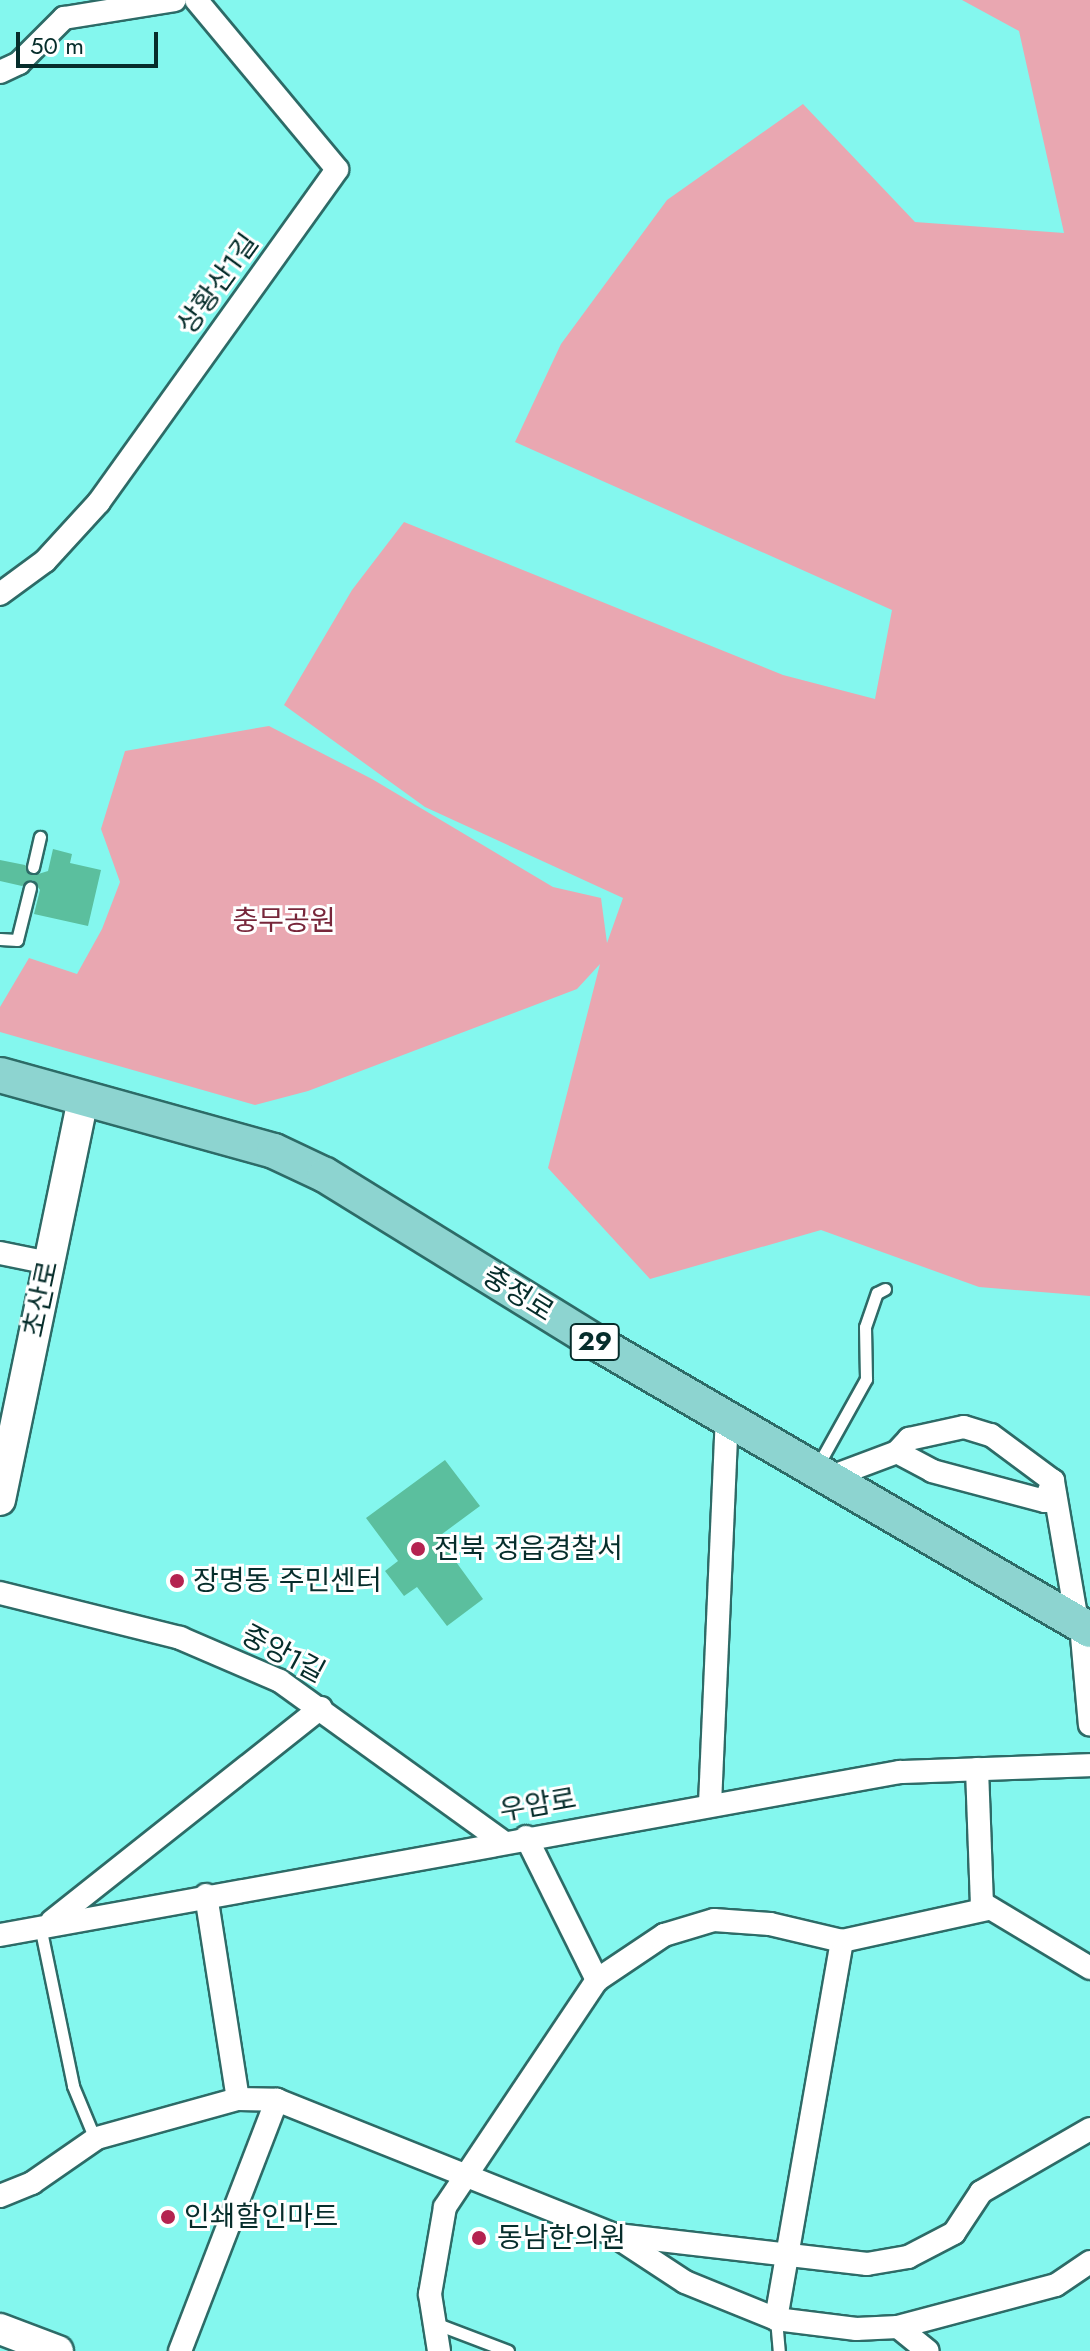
<!DOCTYPE html>
<html>
<head>
<meta charset="utf-8">
<style>
	body { margin:0 }
	#map { position:relative; width:1090px; height:2351px; overflow:hidden; background:#84f7ee; font-family:Jost,"Noto Sans KR",sans-serif }
	div>[style] { position:absolute }
	.green>* { inset:0; background:#e9a7b1 }
	.building>* { inset:0; background:#5bbf9e }
	.roads { filter:drop-shadow(2px 0 #2d6b67) drop-shadow(-2px 0 #2d6b67) drop-shadow(0 2px #2d6b67) drop-shadow(0 -2px #2d6b67) }
	.lane>* { height:11px; margin:-5.5px; padding:0 5.5px; transform-origin:5.5px; border-radius:5.5px; background:#fff }
	.street>* { height:22px; margin:-11px; padding:0 11px; transform-origin:11px; border-radius:11px; background:#fff }
	.secondary>* { height:30px; margin:-15px; padding:0 15px; transform-origin:15px; border-radius:15px; background:#fff }
	.primary>* { height:34px; margin:-17px; padding:0 17px; transform-origin:17px; border-radius:17px; background:#8dd4d0 }
	.dots>* { width:22px; height:22px; translate:-50% -50%; box-sizing:border-box; border:4px solid #fff; border-radius:50% }
	span { translate:-50% -50%; white-space:nowrap; text-align:center; line-height:1.15; -webkit-text-stroke:6px #fff; paint-order:stroke }
	.shield-label span { padding:2px 6px; background:#fff; border:2px solid; border-radius:6px; -webkit-text-stroke-width:0 }
	.shield-label { font-size:26px; color:#062d2b; font-weight:700 }
	.street-label { font-size:28px; color:#062d2b }
	.park-label { font-size:28px; color:#77263a }
	.poi-label { font-size:28px; color:#062d2b }
	.left { translate:0 -50%; text-align:left }
	.scale { position:absolute; left:16px; top:32px; width:142px; height:36px; box-sizing:border-box; border:4px solid #062d2b; border-top:0; padding-left:10px; font-size:24px; line-height:28px; white-space:nowrap; color:#062d2b; -webkit-text-stroke:6px #fff; paint-order:stroke }
</style>
</head>
<body>
<div id="map">
	<div class="green">
		<i style="clip-path:polygon(962px 0,1090px 0,1090px 1296px,979px 1287px,821px 1230px,650px 1279px,548px 1168px,600px 964px,577px 989px,308px 1091px,255px 1105px,0 1032px,0 1007px,29px 958px,77px 974px,102px 929px,120px 882px,101px 829px,125px 751px,269px 726px,372px 779px,553px 887px,601px 898px,607px 943px,623px 898px,425px 807px,284px 705px,352px 590px,404px 522px,783px 675px,875px 699px,892px 610px,515px 442px,561px 344px,667px 200px,803px 104px,915px 222px,1064px 233px,1019px 31px)"></i>
	</div>
	<div class="building">
		<i style="clip-path:polygon(53px 849px,72px 854px,70px 863px,101px 870px,88px 926px,34px 914px,40px 890px,33px 880px,22px 886px,0 881px,0 860px,25px 865px,35px 875px,48px 871px)"></i>
		<i style="clip-path:polygon(445px 1460px,480px 1506px,438px 1537px,483px 1599px,447px 1626px,417px 1587px,404px 1596px,385px 1571px,398px 1561px,366px 1518px)"></i>
	</div>
	<div class="roads">
		<div class="lane">
			<i style="left:33px;top:867px;width:31px;rotate:-77deg"></i>
			<i style="left:0;top:939px;width:17px;rotate:3deg"></i>
			<i style="left:17px;top:940px;width:54px;rotate:-76deg"></i>
			<i style="left:817px;top:1467px;width:101px;rotate:-60.9deg"></i>
			<i style="left:866px;top:1379px;width:52px;rotate:-91.1deg"></i>
			<i style="left:865px;top:1327px;width:36px;rotate:-71deg"></i>
			<i style="left:877px;top:1293px;width:9px;rotate:-27deg"></i>
			<i style="left:40px;top:1926px;width:163px;rotate:78.3deg"></i>
			<i style="left:73px;top:2086px;width:57px;rotate:67.5deg"></i>
			<i style="left:776px;top:2319px;width:32px;rotate:85deg"></i>
			<i style="left:437px;top:2324px;width:76px;rotate:20.8deg"></i>
		</div>
		<div class="street">
			<i style="left:0;top:72px;width:21px;rotate:-25deg"></i>
			<i style="left:19px;top:63px;width:64px;rotate:-45deg"></i>
			<i style="left:64px;top:18px;width:112px;rotate:-9.2deg"></i>
			<i style="left:0;top:594px;width:56px;rotate:-36.3deg"></i>
			<i style="left:45px;top:561px;width:80px;rotate:-47.5deg"></i>
			<i style="left:99px;top:502px;width:409px;rotate:-54.4deg"></i>
			<i style="left:337px;top:169px;width:220px;rotate:-129.8deg"></i>
			<i style="left:0;top:1253px;width:50px;rotate:11.5deg"></i>
			<i style="left:897px;top:1452px;width:40px;rotate:28deg"></i>
			<i style="left:932px;top:1471px;width:117px;rotate:14.9deg"></i>
			<i style="left:1045px;top:1501px;width:22px;rotate:-68deg"></i>
			<i style="left:828px;top:1478px;width:74px;rotate:-20.6deg"></i>
			<i style="left:897px;top:1452px;width:18px;rotate:-47deg"></i>
			<i style="left:909px;top:1439px;width:56px;rotate:-12.3deg"></i>
			<i style="left:964px;top:1427px;width:28px;rotate:17deg"></i>
			<i style="left:991px;top:1435px;width:77px;rotate:36.6deg"></i>
			<i style="left:1053px;top:1481px;width:142px;rotate:80.3deg"></i>
			<i style="left:0;top:1593px;width:186px;rotate:14deg"></i>
			<i style="left:180px;top:1638px;width:109px;rotate:23.3deg"></i>
			<i style="left:280px;top:1681px;width:274px;rotate:35.8deg"></i>
			<i style="left:1081px;top:1625px;width:100px;rotate:84.9deg"></i>
			<i style="left:977px;top:1769px;width:134px;rotate:87.9deg"></i>
			<i style="left:982px;top:1903px;width:126px;rotate:31deg"></i>
			<i style="left:710px;top:1804px;width:384px;rotate:-87.5deg"></i>
			<i style="left:526px;top:1837px;width:160px;rotate:63.6deg"></i>
			<i style="left:206px;top:1895px;width:206px;rotate:81.1deg"></i>
			<i style="left:52px;top:1921px;width:343px;rotate:-38.4deg"></i>
			<i style="left:0;top:1935px;width:915px;rotate:-10.27deg"></i>
			<i style="left:900px;top:1772px;width:190px;rotate:-2.1deg"></i>
			<i style="left:0;top:2196px;width:35px;rotate:-22deg"></i>
			<i style="left:32px;top:2183px;width:79px;rotate:-34.7deg"></i>
			<i style="left:97px;top:2138px;width:146px;rotate:-15.5deg"></i>
			<i style="left:238px;top:2099px;width:39px;rotate:1deg"></i>
			<i style="left:277px;top:2100px;width:361px;rotate:21.8deg"></i>
			<i style="left:612px;top:2234px;width:87px;rotate:33.3deg"></i>
			<i style="left:685px;top:2282px;width:98px;rotate:22.1deg"></i>
			<i style="left:776px;top:2319px;width:81px;rotate:7.1deg"></i>
			<i style="left:856px;top:2329px;width:42px;rotate:-2.7deg"></i>
			<i style="left:898px;top:2327px;width:163px;rotate:-14.9deg"></i>
			<i style="left:1056px;top:2285px;width:41px;rotate:-34.1deg"></i>
			<i style="left:617px;top:2235px;width:252px;rotate:6.6deg"></i>
			<i style="left:867px;top:2264px;width:42px;rotate:-9.7deg"></i>
			<i style="left:908px;top:2257px;width:52px;rotate:-27.6deg"></i>
			<i style="left:954px;top:2233px;width:49px;rotate:-56.6deg"></i>
			<i style="left:981px;top:2192px;width:126px;rotate:-30deg"></i>
			<i style="left:776px;top:2319px;width:384px;rotate:-80.1deg"></i>
			<i style="left:898px;top:2327px;width:38px;rotate:39deg"></i>
			<i style="left:180px;top:2351px;width:269px;rotate:-68.9deg"></i>
			<i style="left:439px;top:2351px;width:58px;rotate:-99deg"></i>
			<i style="left:430px;top:2294px;width:88px;rotate:-80.2deg"></i>
			<i style="left:445px;top:2207px;width:273px;rotate:-56.2deg"></i>
			<i style="left:597px;top:1980px;width:81px;rotate:-33.9deg"></i>
			<i style="left:664px;top:1935px;width:52px;rotate:-16.7deg"></i>
			<i style="left:714px;top:1920px;width:56px;rotate:4.1deg"></i>
			<i style="left:770px;top:1924px;width:74px;rotate:13.3deg"></i>
			<i style="left:842px;top:1941px;width:148px;rotate:-12.4deg"></i>
		</div>
		<div class="secondary">
			<i style="left:0;top:1500px;width:410px;rotate:-78.3deg"></i>
			<i style="left:0;top:2329px;width:62px;rotate:20.8deg"></i>
		</div>
		<div class="primary">
			<i style="left:0;top:1075px;width:284px;rotate:15.5deg"></i>
			<i style="left:274px;top:1151px;width:56px;rotate:25.2deg"></i>
			<i style="left:325px;top:1175px;width:322px;rotate:31.7deg"></i>
			<i style="left:599px;top:1344px;width:568px;rotate:30.22deg"></i>
		</div>
	</div>
	<div class="dots">
		<i style="left:418px;top:1549px;background:#b42350"></i>
		<i style="left:177px;top:1581px;background:#b42350"></i>
		<i style="left:168px;top:2217px;background:#b42350"></i>
		<i style="left:479px;top:2238px;background:#b42350"></i>
	</div>
	<div class="shield-label">
		<span style="left:595px;top:1342px">29</span>
	</div>
	<div class="street-label">
		<span style="left:218px;top:284px;rotate:-54deg">상황산1길</span>
		<span style="left:518px;top:1294px;rotate:32deg">충정로</span>
		<span style="left:41px;top:1299px;rotate:-78deg">초산로</span>
		<span style="left:283px;top:1654px;rotate:28deg">중앙1길</span>
		<span style="left:538px;top:1805px;rotate:-10deg">우암로</span>
	</div>
	<div class="park-label">
		<span style="left:284px;top:921px">충무공원</span>
	</div>
	<div class="poi-label">
		<span class="left" style="left:434px;top:1549px">전북 정읍경찰서</span>
		<span class="left" style="left:193px;top:1581px">장명동 주민센터</span>
		<span class="left" style="left:184px;top:2217px">인쇄할인마트</span>
		<span class="left" style="left:497px;top:2238px">동남한의원</span>
	</div>
	<div class="scale">50 m</div>
</div>
</body>
</html>
